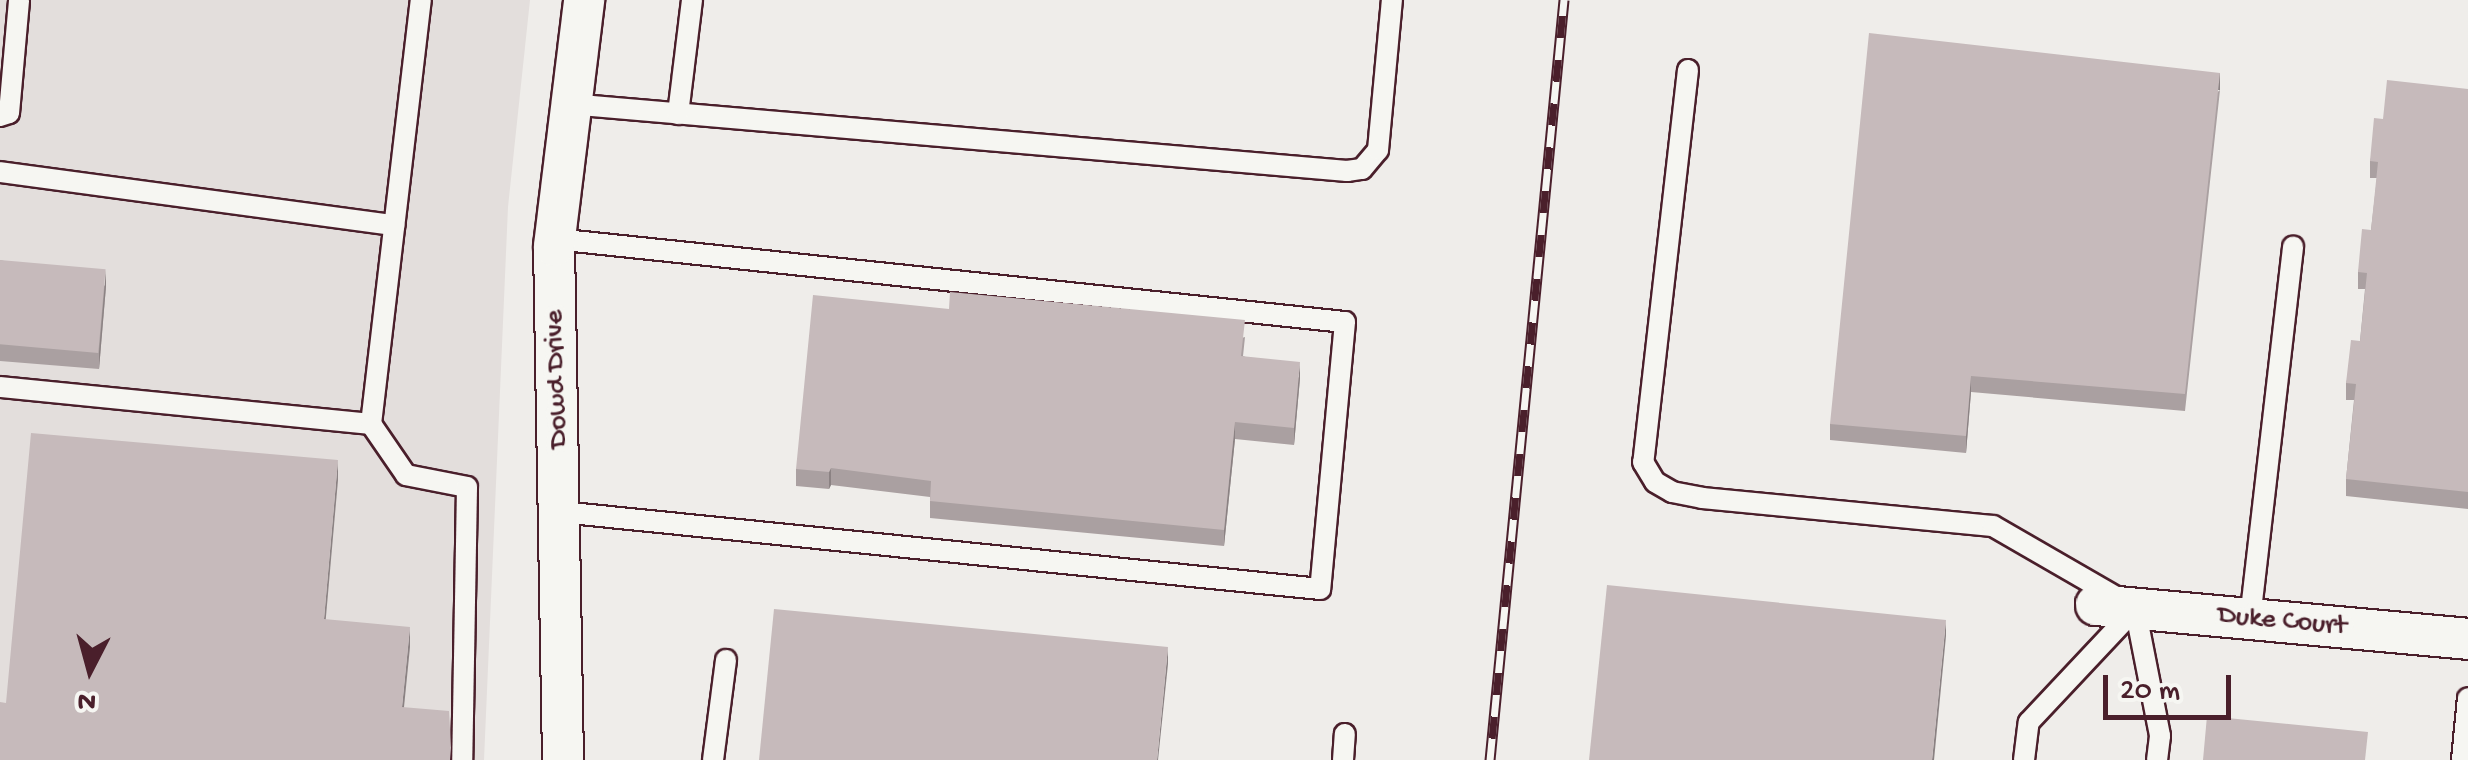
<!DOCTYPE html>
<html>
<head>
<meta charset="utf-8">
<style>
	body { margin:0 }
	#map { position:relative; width:2468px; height:760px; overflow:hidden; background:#efedea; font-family:"Gochi Hand",sans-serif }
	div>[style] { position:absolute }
	.built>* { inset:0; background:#e3dedc }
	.roads { filter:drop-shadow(2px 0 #4a1f2b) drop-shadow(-2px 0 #4a1f2b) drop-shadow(0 2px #4a1f2b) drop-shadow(0 -2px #4a1f2b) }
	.lane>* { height:20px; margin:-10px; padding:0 10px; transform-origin:10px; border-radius:10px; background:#f6f6f2 }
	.street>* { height:40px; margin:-20px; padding:0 20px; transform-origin:20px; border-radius:20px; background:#f6f6f2 }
	.rail>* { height:11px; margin-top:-5.5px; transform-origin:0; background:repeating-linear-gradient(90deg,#f6f6f2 0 22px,#4a1f2b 0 44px); box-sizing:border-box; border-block:2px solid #4a1f2b }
	.wall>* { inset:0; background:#aaa0a1 }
	.shaded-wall>* { inset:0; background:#8b8283; transform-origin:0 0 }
	.building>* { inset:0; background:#c6babb; transform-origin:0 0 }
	span { translate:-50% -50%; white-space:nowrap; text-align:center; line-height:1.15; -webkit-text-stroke:10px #f6f6f2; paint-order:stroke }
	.street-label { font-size:28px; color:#4a1f2b }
	.north { position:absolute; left:40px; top:620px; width:100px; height:100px; -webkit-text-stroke:8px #f6f6f2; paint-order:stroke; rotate:186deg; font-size:28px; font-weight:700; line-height:40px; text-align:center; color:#4a1f2b }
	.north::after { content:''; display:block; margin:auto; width:35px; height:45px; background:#4a1f2b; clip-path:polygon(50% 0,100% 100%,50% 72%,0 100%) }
	.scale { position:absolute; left:2103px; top:675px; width:128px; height:45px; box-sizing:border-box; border:5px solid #4a1f2b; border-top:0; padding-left:12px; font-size:30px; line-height:35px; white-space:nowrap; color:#4a1f2b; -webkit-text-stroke:8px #f6f6f2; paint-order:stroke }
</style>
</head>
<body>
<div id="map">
	<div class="built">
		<i style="clip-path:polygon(0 0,530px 0,508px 207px,484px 760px,0 760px)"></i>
	</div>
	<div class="roads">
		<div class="lane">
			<i style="left:1688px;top:70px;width:395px;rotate:96.5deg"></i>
			<i style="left:1643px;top:462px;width:23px;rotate:59deg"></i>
			<i style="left:1655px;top:482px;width:20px;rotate:30deg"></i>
			<i style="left:1672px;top:492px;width:31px;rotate:11deg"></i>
			<i style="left:1702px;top:498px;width:292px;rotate:5.5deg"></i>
			<i style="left:1993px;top:526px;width:164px;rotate:30deg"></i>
			<i style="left:2135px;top:608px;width:130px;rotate:78.9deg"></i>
			<i style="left:2160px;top:736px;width:24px;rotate:97deg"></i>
			<i style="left:569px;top:104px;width:781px;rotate:4.92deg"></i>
			<i style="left:1347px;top:171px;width:15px;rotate:-8deg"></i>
			<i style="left:1362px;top:169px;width:25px;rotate:-50deg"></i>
			<i style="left:1378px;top:150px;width:151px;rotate:-84.7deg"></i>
			<i style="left:678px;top:114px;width:115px;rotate:-83deg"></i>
			<i style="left:0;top:116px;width:9px;rotate:-18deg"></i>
			<i style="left:9px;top:113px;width:113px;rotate:-84.9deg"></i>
			<i style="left:0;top:172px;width:398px;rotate:7.7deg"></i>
			<i style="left:555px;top:239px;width:794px;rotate:6deg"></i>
			<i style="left:1345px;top:322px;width:268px;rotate:95.3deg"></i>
			<i style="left:1320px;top:589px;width:763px;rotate:-174.21deg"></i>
			<i style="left:0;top:387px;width:373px;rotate:5.7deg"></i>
			<i style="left:371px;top:424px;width:427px;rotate:-83.3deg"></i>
			<i style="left:371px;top:424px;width:62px;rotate:55.5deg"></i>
			<i style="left:406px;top:475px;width:62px;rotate:11.1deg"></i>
			<i style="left:467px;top:487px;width:273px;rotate:91deg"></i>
			<i style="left:2250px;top:619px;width:375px;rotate:-83.4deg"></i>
			<i style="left:713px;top:760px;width:101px;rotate:-82.6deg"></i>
			<i style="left:1343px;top:760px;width:26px;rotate:-86deg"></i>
			<i style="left:2024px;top:760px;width:38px;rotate:-83deg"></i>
			<i style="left:2029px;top:722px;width:154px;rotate:-46.8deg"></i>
			<i style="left:2462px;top:760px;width:62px;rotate:-84.5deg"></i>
		</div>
		<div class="street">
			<i style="left:2096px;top:605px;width:374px;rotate:5.2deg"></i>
			<i style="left:563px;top:760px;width:514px;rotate:-91deg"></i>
			<i style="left:554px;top:246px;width:248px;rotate:-83deg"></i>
		</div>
	</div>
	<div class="rail">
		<i style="left:1490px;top:760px;width:764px;rotate:-84.44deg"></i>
	</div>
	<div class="wall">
		<i style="clip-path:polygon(2468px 89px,2468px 509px,2346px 496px,2346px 479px,2354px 400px,2346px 400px,2346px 383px,2360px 341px,2365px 289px,2358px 289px,2358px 272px,2371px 230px,2377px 178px,2370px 178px,2370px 161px,2383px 119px)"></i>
		<i style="clip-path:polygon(2220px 90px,2185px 411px,1971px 392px,1966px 453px,1830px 440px,1830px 424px)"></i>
		<i style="clip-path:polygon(0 260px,106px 286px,99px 369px,0 361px)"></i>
		<i style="clip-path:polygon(1245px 337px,1243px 356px,1300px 378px,1294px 445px,1235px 439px,1224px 546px,930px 518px,930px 497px,831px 485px,829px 489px,796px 486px,796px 469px)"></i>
	</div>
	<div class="shaded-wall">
		<i style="left:2220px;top:73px;width:17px;height:323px;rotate:90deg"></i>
		<i style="clip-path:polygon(106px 270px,106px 286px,99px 369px,99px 352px)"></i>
		<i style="clip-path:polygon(1300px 362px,1300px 378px,1294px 445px,1294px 428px)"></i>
		<i style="clip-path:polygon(1971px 376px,1971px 392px,1966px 453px,1966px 436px)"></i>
		<i style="clip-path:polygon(1235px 422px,1235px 439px,1224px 546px,1224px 530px)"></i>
		<i style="clip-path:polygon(338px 460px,338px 480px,324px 639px,324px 619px)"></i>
		<i style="clip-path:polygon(831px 468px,831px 485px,829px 489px,829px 472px)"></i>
		<i style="clip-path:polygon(1946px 620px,1946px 636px,1934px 760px,1932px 760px)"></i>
		<i style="clip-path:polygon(410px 627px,410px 647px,402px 727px,402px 707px)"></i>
		<i style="clip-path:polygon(1168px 647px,1168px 664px,1158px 760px,1157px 760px)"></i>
	</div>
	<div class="building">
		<i style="clip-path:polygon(1869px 33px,2220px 73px,2185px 394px,1971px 376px,1966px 436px,1830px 424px)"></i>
		<i style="clip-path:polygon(2387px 80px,2468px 89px,2468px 492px,2346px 479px,2356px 384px,2346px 383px,2351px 340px,2360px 341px,2367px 273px,2358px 272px,2362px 229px,2371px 230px,2378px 162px,2370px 161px,2374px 118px,2383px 119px)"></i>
		<i style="left:0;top:260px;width:106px;height:84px;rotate:5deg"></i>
		<i style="clip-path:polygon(950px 292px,1245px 320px,1241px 356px,1300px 362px,1294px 428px,1235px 422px,1224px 530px,930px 501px,931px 481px,831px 468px,829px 472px,796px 469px,813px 295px,949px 309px)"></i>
		<i style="clip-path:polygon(31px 433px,338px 460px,324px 619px,410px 627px,402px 707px,449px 711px,451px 748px,450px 760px,0 760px,0 702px,6px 703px)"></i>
		<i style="clip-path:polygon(1607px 585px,1946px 620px,1932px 760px,1589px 760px)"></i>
		<i style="clip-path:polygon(774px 609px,1168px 647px,1157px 760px,759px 760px)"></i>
		<i style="clip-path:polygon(2207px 716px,2368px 732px,2365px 760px,2203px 760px)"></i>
	</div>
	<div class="street-label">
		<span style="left:558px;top:379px;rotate:-92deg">Dowd Drive</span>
		<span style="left:2282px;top:622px;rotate:5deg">Duke Court</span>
	</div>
	<div class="north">N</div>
	<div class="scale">20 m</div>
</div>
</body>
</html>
